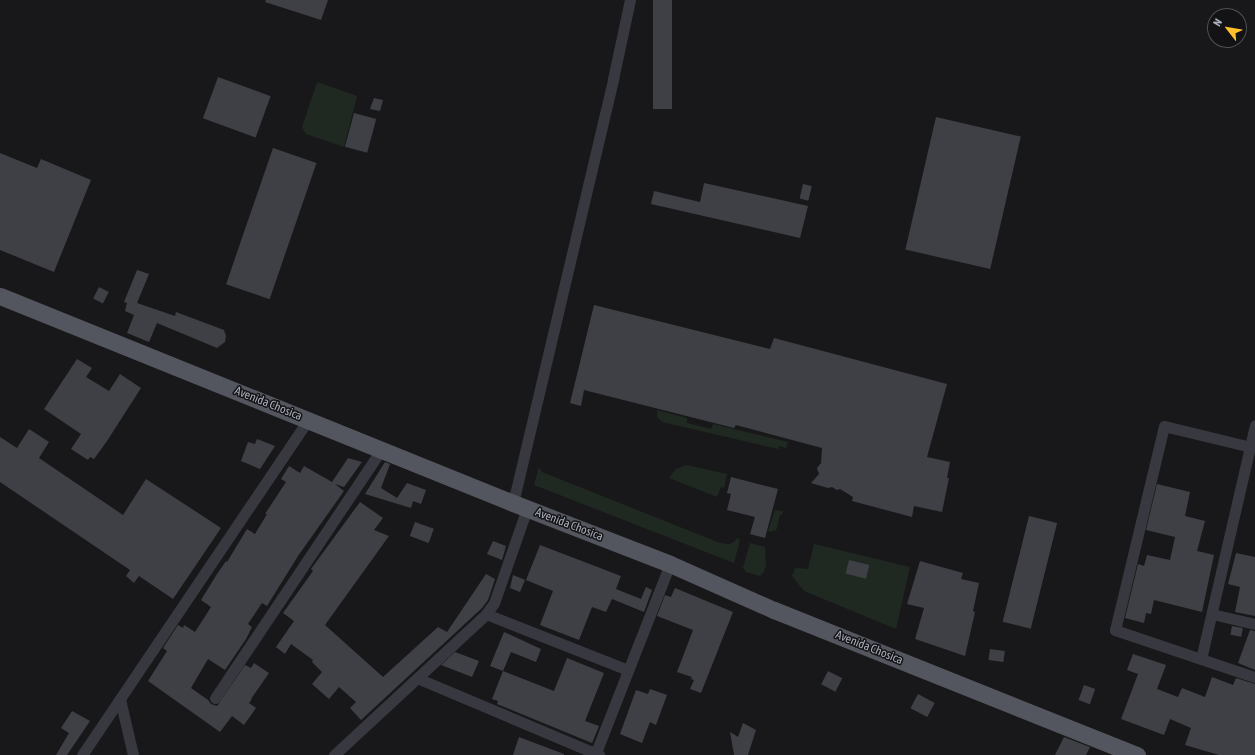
<!DOCTYPE html>
<html>
<head>
<meta charset="utf-8">
<style>
	body { margin:0 }
	#map { position:relative; width:1255px; height:755px; overflow:hidden; background:#18181a; font-family:"Asap Condensed",sans-serif }
	div>[style] { position:absolute }
	.green>* { inset:0; background:#1f2921 }
	.building>* { inset:0; background:#3f4045; transform-origin:0 0 }
	.street>* { height:11px; margin:-5.5px; padding:0 5.5px; transform-origin:5.5px; border-radius:5.5px; background:#383940 }
	.primary>* { height:17px; margin:-8.5px; padding:0 8.5px; transform-origin:8.5px; border-radius:8.5px; background:#54565f }
	span { translate:-50% -50%; white-space:nowrap; text-align:center; line-height:1.15; -webkit-text-stroke:3px #131315; paint-order:stroke }
	.street-label { font-size:12px; color:#a9aebb }
	.north { position:absolute; left:1207px; top:8px; width:40px; height:40px; box-sizing:border-box; background:#131315; border:1px solid #4f5157; border-radius:50%; rotate:301deg; font-size:11px; font-weight:700; line-height:16px; text-align:center; color:#a9aebb }
	.north::after { content:''; display:block; margin:auto; width:14px; height:18px; background:#ffc02b; clip-path:polygon(50% 0,100% 100%,50% 72%,0 100%) }
</style>
</head>
<body>
<div id="map">
	<div class="green">
		<i style="clip-path:polygon(317px 82px,357px 96px,344px 147px,306px 134px,302px 127px)"></i>
		<i style="clip-path:polygon(657px 410px,687px 418px,687px 423px,711px 429px,713px 424px,788px 442px,786px 448px,779px 446px,778px 449px,662px 422px,657px 417px)"></i>
		<i style="clip-path:polygon(686px 465px,727px 474px,724px 488px,721px 487px,717px 497px,669px 478px,676px 469px)"></i>
		<i style="clip-path:polygon(539px 467px,542px 472px,720px 543px,729px 544px,734px 542px,737px 538px,740px 540px,734px 563px,534px 485px)"></i>
		<i style="clip-path:polygon(775px 510px,783px 511px,782px 515px,780px 515px,776px 531px,773px 530px,773px 532px,768px 531px)"></i>
		<i style="clip-path:polygon(750px 543px,765px 547px,766px 565px,764px 572px,760px 576px,746px 572px,743px 568px)"></i>
		<i style="clip-path:polygon(814px 544px,910px 567px,896px 629px,804px 591px,792px 576px,795px 568px,808px 569px)"></i>
	</div>
	<div class="building">
		<i style="clip-path:polygon(266px 0,328px 0,321px 20px,265px 2px)"></i>
		<i style="left:653px;top:0;width:19px;height:109px"></i>
		<i style="left:218px;top:77px;width:56px;height:44px;rotate:20deg"></i>
		<i style="clip-path:polygon(374px 98px,383px 100px,380px 111px,370px 109px)"></i>
		<i style="left:354px;top:113px;width:23px;height:35px;rotate:15deg"></i>
		<i style="left:936px;top:117px;width:87px;height:136px;rotate:13deg"></i>
		<i style="left:273px;top:148px;width:46px;height:144px;rotate:19deg"></i>
		<i style="clip-path:polygon(0 153px,37px 168px,41px 159px,91px 180px,54px 272px,0 250px)"></i>
		<i style="clip-path:polygon(704px 183px,808px 206px,800px 238px,651px 204px,654px 191px,700px 202px)"></i>
		<i style="left:803px;top:184px;width:9px;height:15px;rotate:13deg"></i>
		<i style="clip-path:polygon(137px 270px,149px 274px,137px 303px,175px 316px,176px 312px,224px 330px,226px 336px,225px 342px,217px 348px,157px 323px,149px 342px,127px 333px,134px 315px,125px 311px,127px 303px,124px 302px)"></i>
		<i style="left:99px;top:287px;width:11px;height:13px;rotate:27deg"></i>
		<i style="clip-path:polygon(594px 305px,770px 349px,774px 338px,947px 384px,927px 457px,950px 462px,947px 478px,949px 478px,942px 512px,914px 506px,912px 517px,852px 501px,853px 497px,840px 489px,837px 490px,832px 487px,828px 488px,811px 483px,819px 474px,817px 468px,821px 463px,822px 448px,736px 425px,734px 428px,584px 390px,581px 406px,570px 403px)"></i>
		<i style="clip-path:polygon(77px 359px,92px 368px,86px 377px,109px 391px,120px 374px,141px 388px,107px 441px,94px 459px,90px 457px,88px 460px,71px 449px,81px 434px,44px 409px)"></i>
		<i style="clip-path:polygon(29px 429px,49px 442px,39px 458px,123px 515px,146px 479px,221px 528px,173px 599px,139px 576px,134px 583px,126px 576px,130px 570px,0 482px,0 437px,17px 448px)"></i>
		<i style="clip-path:polygon(257px 439px,275px 446px,260px 469px,241px 461px,248px 442px,255px 444px)"></i>
		<i style="clip-path:polygon(348px 458px,362px 462px,344px 487px,335px 484px,344px 491px,298px 556px,267px 606px,262px 603px,248px 624px,252px 627px,246px 639px,225px 670px,208px 659px,191px 688px,208px 700px,211px 704px,217px 706px,245px 665px,251px 668px,254px 663px,269px 673px,251px 699px,252px 699px,249px 703px,256px 708px,244px 725px,232px 716px,220px 732px,148px 681px,167px 651px,163px 648px,178px 625px,183px 628px,184px 625px,195px 632px,211px 607px,201px 600px,217px 574px,226px 561px,227px 562px,247px 529px,255px 534px,267px 514px,265px 514px,286px 482px,281px 479px,289px 466px,300px 473px,304px 466px,332px 482px)"></i>
		<i style="clip-path:polygon(385px 462px,390px 464px,381px 488px,397px 498px,407px 483px,426px 490px,421px 504px,413px 501px,411px 508px,365px 494px)"></i>
		<i style="clip-path:polygon(731px 477px,778px 489px,765px 538px,750px 534px,755px 517px,727px 510px,731px 494px,727px 493px)"></i>
		<i style="clip-path:polygon(1157px 484px,1190px 492px,1185px 516px,1205px 521px,1197px 551px,1214px 555px,1202px 612px,1154px 600px,1151px 614px,1146px 613px,1144px 623px,1125px 618px,1138px 564px,1144px 566px,1147px 555px,1170px 560px,1175px 537px,1146px 530px)"></i>
		<i style="clip-path:polygon(360px 502px,383px 518px,374px 530px,389px 536px,325px 625px,383px 677px,438px 627px,447px 632px,486px 574px,495px 579px,488px 600px,482px 608px,361px 720px,350px 708px,356px 702px,339px 687px,329px 699px,312px 684px,322px 672px,312px 662px,313px 660px,291px 644px,285px 654px,276px 647px,294px 621px,283px 613px,313px 571px,311px 569px)"></i>
		<i style="left:1029px;top:516px;width:29px;height:109px;rotate:14deg"></i>
		<i style="left:415px;top:522px;width:20px;height:15px;rotate:20deg"></i>
		<i style="clip-path:polygon(493px 541px,506px 546px,502px 560px,487px 554px)"></i>
		<i style="clip-path:polygon(540px 545px,621px 576px,616px 589px,641px 599px,646px 587px,652px 590px,644px 612px,612px 599px,606px 612px,592px 607px,579px 640px,540px 625px,553px 591px,526px 580px)"></i>
		<i style="clip-path:polygon(1236px 553px,1255px 557px,1255px 616px,1235px 612px,1240px 587px,1228px 584px)"></i>
		<i style="left:849px;top:560px;width:21px;height:14px;rotate:14deg"></i>
		<i style="clip-path:polygon(920px 561px,963px 573px,961px 579px,979px 583px,973px 611px,975px 612px,965px 656px,915px 639px,924px 608px,907px 604px)"></i>
		<i style="clip-path:polygon(513px 575px,525px 580px,520px 592px,510px 588px)"></i>
		<i style="clip-path:polygon(675px 588px,733px 612px,701px 693px,690px 689px,694px 680px,691px 679px,692px 677px,677px 672px,693px 630px,657px 616px,665px 595px,671px 597px)"></i>
		<i style="left:1232px;top:626px;width:11px;height:9px;rotate:10deg"></i>
		<i style="clip-path:polygon(1250px 630px,1255px 631px,1255px 670px,1238px 663px)"></i>
		<i style="clip-path:polygon(504px 632px,541px 649px,536px 662px,511px 652px,503px 671px,490px 666px)"></i>
		<i style="left:990px;top:649px;width:15px;height:11px;rotate:8deg"></i>
		<i style="clip-path:polygon(455px 652px,479px 661px,472px 677px,441px 665px)"></i>
		<i style="clip-path:polygon(1133px 654px,1166px 665px,1157px 689px,1178px 697px,1182px 688px,1205px 697px,1212px 677px,1233px 685px,1236px 678px,1255px 684px,1255px 755px,1219px 755px,1185px 745px,1191px 728px,1170px 719px,1164px 735px,1121px 719px,1138px 674px,1127px 670px)"></i>
		<i style="clip-path:polygon(567px 658px,604px 673px,585px 721px,599px 726px,592px 743px,497px 704px,498px 701px,492px 699px,503px 671px,554px 691px)"></i>
		<i style="left:828px;top:671px;width:16px;height:15px;rotate:27deg"></i>
		<i style="left:1084px;top:685px;width:12px;height:16px;rotate:20deg"></i>
		<i style="clip-path:polygon(650px 689px,667px 695px,656px 725px,650px 722px,642px 743px,620px 734px,636px 690px,648px 694px)"></i>
		<i style="left:918px;top:694px;width:19px;height:16px;rotate:28deg"></i>
		<i style="clip-path:polygon(72px 711px,90px 721px,67px 755px,56px 755px,69px 733px,61px 728px)"></i>
		<i style="clip-path:polygon(743px 723px,756px 730px,748px 755px,734px 755px,730px 732px,738px 737px)"></i>
		<i style="clip-path:polygon(519px 737px,564px 754px,564px 755px,513px 755px)"></i>
		<i style="clip-path:polygon(1064px 737px,1090px 747px,1086px 755px,1055px 755px)"></i>
	</div>
	<div class="street">
		<i style="left:1251px;top:447px;width:89px;rotate:-166.4deg"></i>
		<i style="left:1164px;top:426px;width:210px;rotate:103.5deg"></i>
		<i style="left:1115px;top:630px;width:148px;rotate:18.6deg"></i>
		<i style="left:513px;top:503px;width:436px;rotate:-76.7deg"></i>
		<i style="left:613px;top:79px;width:81px;rotate:-77.9deg"></i>
		<i style="left:486px;top:614px;width:153px;rotate:21.5deg"></i>
		<i style="left:1212px;top:614px;width:44px;rotate:13.1deg"></i>
		<i style="left:1201px;top:659px;width:240px;rotate:-77deg"></i>
		<i style="left:417px;top:678px;width:198px;rotate:22.9deg"></i>
		<i style="left:215px;top:698px;width:298px;rotate:-56.2deg"></i>
		<i style="left:120px;top:699px;width:57px;rotate:76.9deg"></i>
		<i style="left:82px;top:755px;width:404px;rotate:-56deg"></i>
		<i style="left:334px;top:755px;width:207px;rotate:-42.8deg"></i>
		<i style="left:486px;top:614px;width:14px;rotate:-54deg"></i>
		<i style="left:494px;top:603px;width:101px;rotate:-70.8deg"></i>
		<i style="left:595px;top:755px;width:205px;rotate:-68.6deg"></i>
	</div>
	<div class="primary">
		<i style="left:0;top:296px;width:553px;rotate:21.97deg"></i>
		<i style="left:513px;top:503px;width:168px;rotate:21.2deg"></i>
		<i style="left:670px;top:564px;width:114px;rotate:23.9deg"></i>
		<i style="left:774px;top:610px;width:391px;rotate:21.8deg"></i>
	</div>
	<div class="street-label">
		<span style="left:268px;top:404px;rotate:22deg">Avenida Chosica</span>
		<span style="left:569px;top:525px;rotate:21deg">Avenida Chosica</span>
		<span style="left:869px;top:648px;rotate:22deg">Avenida Chosica</span>
	</div>
	<div class="north">N</div>
</div>
</body>
</html>
